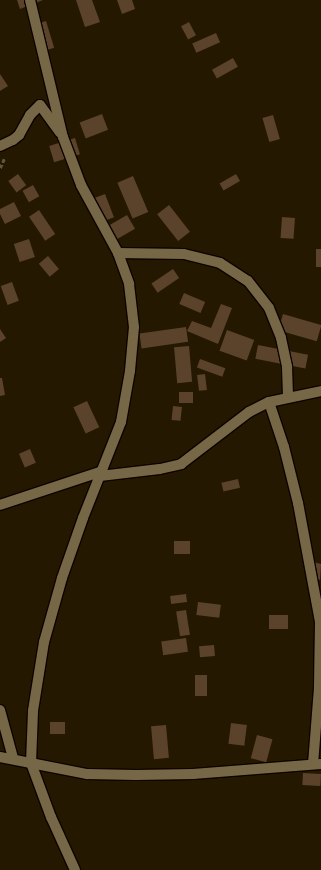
<!DOCTYPE html>
<html>
<head>
<meta charset="utf-8">
<style>
	body { margin:0 }
	#map { position:relative; width:321px; height:870px; overflow:hidden; background:#251800; font-family:Cabin,sans-serif }
	div>[style] { position:absolute }
	.building>* { inset:0; background:#5b422b; transform-origin:0 0 }
	.path>* { height:2.5px; margin-top:-1.25px; transform-origin:0; background:repeating-linear-gradient(90deg,#615640 0 4px,transparent 0 6px) }
	.roads { filter:drop-shadow(1px 0 #0e0400) drop-shadow(-1px 0 #0e0400) drop-shadow(0 1px #0e0400) drop-shadow(0 -1px #0e0400) }
	.minor>* { height:10px; margin:-5px; padding:0 5px; transform-origin:5px; border-radius:5px; background:#766747 }
	span { translate:-50% -50%; white-space:nowrap; text-align:center; line-height:1.15; -webkit-text-stroke:3px #0a0500; paint-order:stroke }
</style>
</head>
<body>
<div id="map">
	<div class="building">
		<i style="clip-path:polygon(17px 0,43px 0,20px 9px)"></i>
		<i style="clip-path:polygon(76px 0,92px 0,100px 22px,85px 27px)"></i>
		<i style="clip-path:polygon(117px 0,132px 0,135px 9px,122px 14px)"></i>
		<i style="left:46px;top:21px;width:28px;height:10px;rotate:73deg"></i>
		<i style="left:189px;top:22px;width:15px;height:9px;rotate:62deg"></i>
		<i style="left:216px;top:33px;width:10px;height:26px;rotate:66deg"></i>
		<i style="left:233px;top:58px;width:10px;height:24px;rotate:61deg"></i>
		<i style="clip-path:polygon(0 74px,8px 86px,0 91px)"></i>
		<i style="left:102px;top:114px;width:17px;height:24px;rotate:69deg"></i>
		<i style="left:273px;top:115px;width:25px;height:11px;rotate:74deg"></i>
		<i style="left:75px;top:138px;width:17px;height:27px;rotate:73deg"></i>
		<i style="left:18px;top:174px;width:14px;height:12px;rotate:54deg"></i>
		<i style="left:236px;top:174px;width:8px;height:19px;rotate:60deg"></i>
		<i style="left:133px;top:176px;width:39px;height:17px;rotate:67deg"></i>
		<i style="left:33px;top:185px;width:13px;height:12px;rotate:61deg"></i>
		<i style="left:105px;top:194px;width:25px;height:14px;rotate:69deg"></i>
		<i style="clip-path:polygon(14px 202px,21px 216px,5px 224px,0 214px,0 209px)"></i>
		<i style="left:169px;top:205px;width:34px;height:15px;rotate:52deg"></i>
		<i style="left:39px;top:210px;width:29px;height:12px;rotate:56deg"></i>
		<i style="left:127px;top:215px;width:16px;height:21px;rotate:60deg"></i>
		<i style="left:282px;top:217px;width:13px;height:21px;rotate:4deg"></i>
		<i style="left:29px;top:239px;width:19px;height:16px;rotate:72deg"></i>
		<i style="left:316px;top:249px;width:5px;height:18px"></i>
		<i style="left:48px;top:256px;width:17px;height:12px;rotate:50deg"></i>
		<i style="left:173px;top:269px;width:11px;height:26px;rotate:56deg"></i>
		<i style="left:12px;top:282px;width:20px;height:12px;rotate:70deg"></i>
		<i style="left:184px;top:293px;width:23px;height:12px;rotate:23deg"></i>
		<i style="clip-path:polygon(221px 304px,232px 308px,218px 344px,187px 331px,192px 321px,211px 328px)"></i>
		<i style="left:283px;top:314px;width:40px;height:17px;rotate:16deg"></i>
		<i style="left:186px;top:327px;width:15px;height:47px;rotate:82deg"></i>
		<i style="clip-path:polygon(0 329px,6px 338px,0 342px)"></i>
		<i style="left:227px;top:330px;width:29px;height:22px;rotate:20deg"></i>
		<i style="left:258px;top:345px;width:51px;height:14px;rotate:11deg"></i>
		<i style="left:189px;top:346px;width:36px;height:15px;rotate:85deg"></i>
		<i style="left:200px;top:359px;width:27px;height:9px;rotate:20deg"></i>
		<i style="left:205px;top:374px;width:16px;height:8px;rotate:83deg"></i>
		<i style="clip-path:polygon(0 378px,2px 378px,5px 395px,0 396px)"></i>
		<i style="left:179px;top:392px;width:14px;height:11px"></i>
		<i style="left:87px;top:401px;width:29px;height:15px;rotate:65deg"></i>
		<i style="left:173px;top:406px;width:9px;height:14px;rotate:6deg"></i>
		<i style="left:30px;top:449px;width:15px;height:12px;rotate:67deg"></i>
		<i style="left:238px;top:479px;width:9px;height:17px;rotate:77deg"></i>
		<i style="left:174px;top:541px;width:16px;height:13px"></i>
		<i style="clip-path:polygon(310px 561px,321px 564px,320px 580px,306px 577px)"></i>
		<i style="left:186px;top:594px;width:8px;height:16px;rotate:83deg"></i>
		<i style="left:198px;top:602px;width:23px;height:13px;rotate:7deg"></i>
		<i style="left:186px;top:610px;width:25px;height:10px;rotate:81deg"></i>
		<i style="left:269px;top:615px;width:19px;height:14px"></i>
		<i style="left:186px;top:638px;width:14px;height:25px;rotate:82deg"></i>
		<i style="left:214px;top:645px;width:11px;height:15px;rotate:85deg"></i>
		<i style="left:195px;top:675px;width:12px;height:21px"></i>
		<i style="left:50px;top:722px;width:15px;height:12px"></i>
		<i style="left:231px;top:723px;width:16px;height:21px;rotate:7deg"></i>
		<i style="left:166px;top:725px;width:33px;height:15px;rotate:85deg"></i>
		<i style="left:257px;top:735px;width:16px;height:24px;rotate:15deg"></i>
		<i style="left:303px;top:773px;width:18px;height:12px;rotate:3deg"></i>
	</div>
	<div class="path">
		<i style="left:0;top:168px;width:10px;rotate:-66deg"></i>
	</div>
	<div class="roads">
		<div class="minor">
			<i style="left:30px;top:0;width:141px;rotate:76.5deg"></i>
			<i style="left:63px;top:137px;width:51px;rotate:69.4deg"></i>
			<i style="left:81px;top:185px;width:77px;rotate:61.4deg"></i>
			<i style="left:118px;top:253px;width:33px;rotate:70deg"></i>
			<i style="left:129px;top:284px;width:43px;rotate:83.4deg"></i>
			<i style="left:134px;top:327px;width:44px;rotate:95.2deg"></i>
			<i style="left:130px;top:371px;width:52px;rotate:100deg"></i>
			<i style="left:121px;top:422px;width:103px;rotate:111.6deg"></i>
			<i style="left:83px;top:518px;width:64px;rotate:109.3deg"></i>
			<i style="left:62px;top:578px;width:66px;rotate:105.7deg"></i>
			<i style="left:44px;top:642px;width:70px;rotate:99.1deg"></i>
			<i style="left:33px;top:711px;width:52px;rotate:92.2deg"></i>
			<i style="left:31px;top:763px;width:58px;rotate:69.7deg"></i>
			<i style="left:51px;top:817px;width:58px;rotate:65.6deg"></i>
			<i style="left:0;top:146px;width:14px;rotate:-25deg"></i>
			<i style="left:13px;top:140px;width:8px;rotate:-40deg"></i>
			<i style="left:19px;top:135px;width:23px;rotate:-61deg"></i>
			<i style="left:30px;top:115px;width:14px;rotate:-45deg"></i>
			<i style="left:40px;top:105px;width:34px;rotate:54deg"></i>
			<i style="left:118px;top:253px;width:66px;rotate:0.9deg"></i>
			<i style="left:184px;top:254px;width:37px;rotate:14deg"></i>
			<i style="left:220px;top:263px;width:33px;rotate:33deg"></i>
			<i style="left:248px;top:281px;width:34px;rotate:52deg"></i>
			<i style="left:269px;top:308px;width:32px;rotate:68deg"></i>
			<i style="left:281px;top:338px;width:30px;rotate:78deg"></i>
			<i style="left:287px;top:367px;width:30px;rotate:88deg"></i>
			<i style="left:269px;top:402px;width:47px;rotate:71.6deg"></i>
			<i style="left:284px;top:447px;width:58px;rotate:76deg"></i>
			<i style="left:298px;top:503px;width:121px;rotate:79.5deg"></i>
			<i style="left:320px;top:622px;width:66px;rotate:90.9deg"></i>
			<i style="left:319px;top:688px;width:76px;rotate:94.5deg"></i>
			<i style="left:100px;top:476px;width:60px;rotate:-6.7deg"></i>
			<i style="left:160px;top:469px;width:22px;rotate:-13deg"></i>
			<i style="left:181px;top:464px;width:86px;rotate:-37.4deg"></i>
			<i style="left:249px;top:412px;width:22px;rotate:-27deg"></i>
			<i style="left:269px;top:402px;width:53px;rotate:-11.9deg"></i>
			<i style="left:0;top:505px;width:108px;rotate:-18.3deg"></i>
			<i style="left:0;top:710px;width:50px;rotate:74.8deg"></i>
			<i style="left:0;top:757px;width:89px;rotate:11.1deg"></i>
			<i style="left:87px;top:774px;width:49px;rotate:1.2deg"></i>
			<i style="left:136px;top:775px;width:57px;rotate:-1deg"></i>
			<i style="left:193px;top:774px;width:128px;rotate:-4.5deg"></i>
		</div>
	</div>
</div>
</body>
</html>
